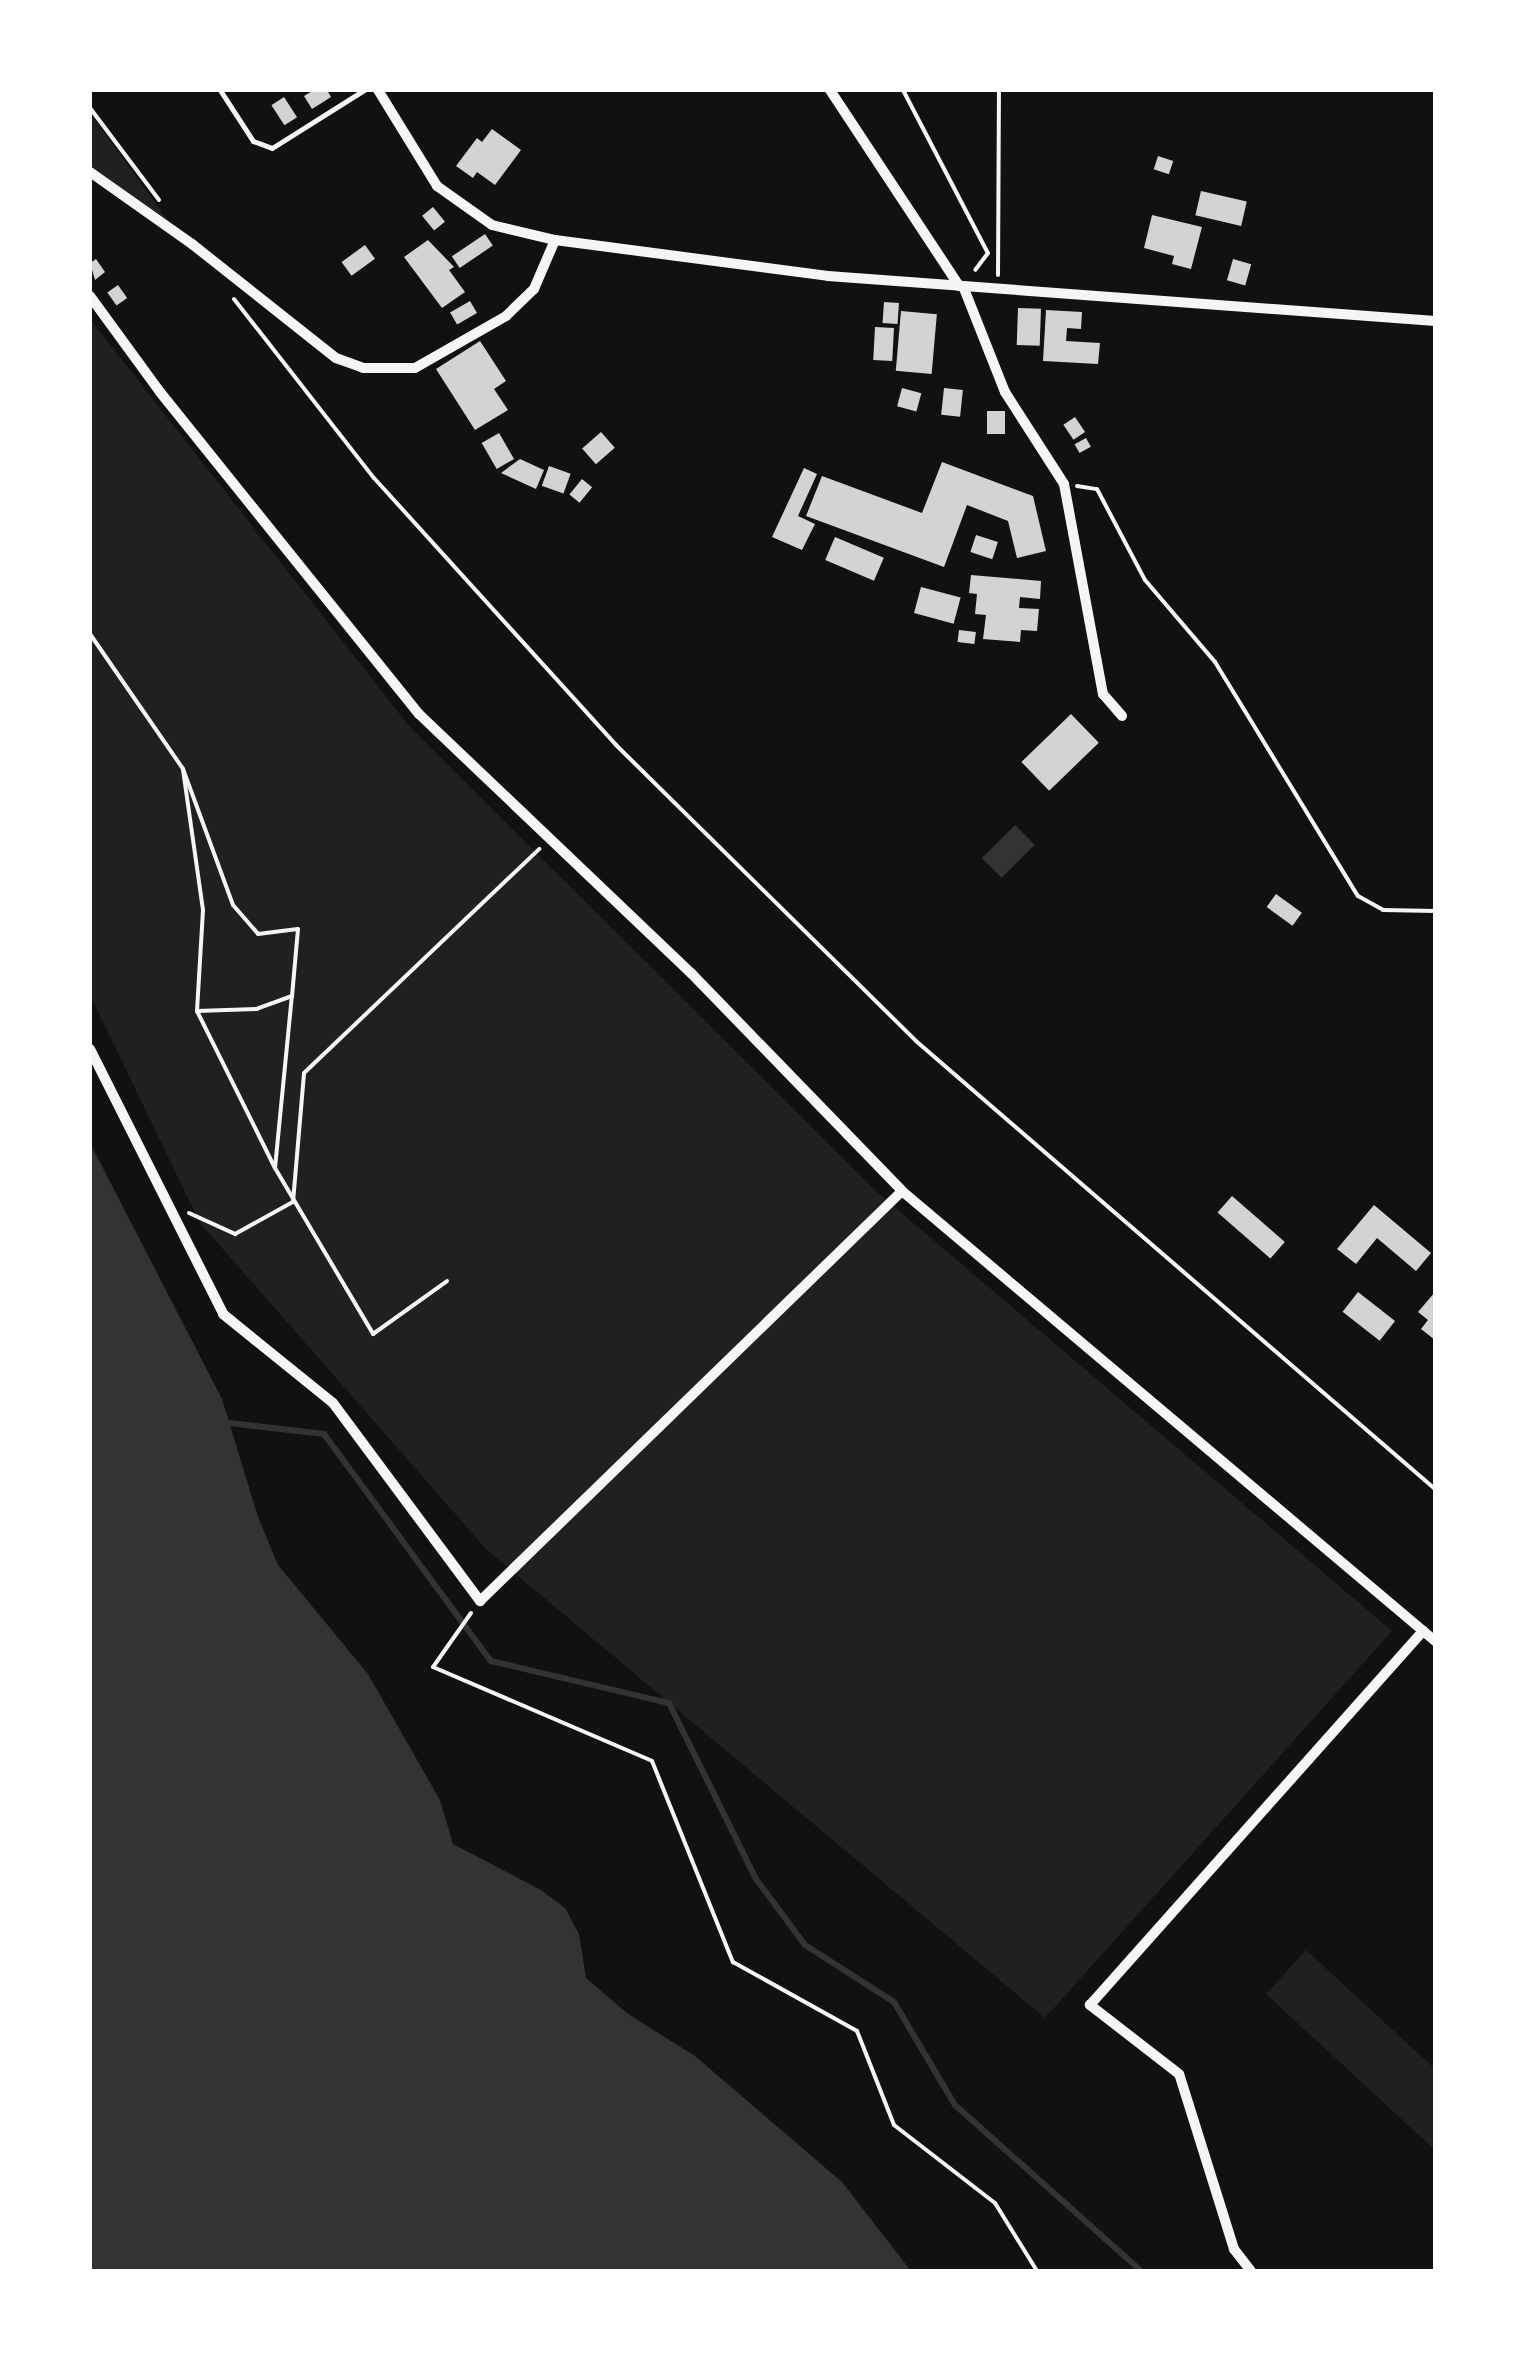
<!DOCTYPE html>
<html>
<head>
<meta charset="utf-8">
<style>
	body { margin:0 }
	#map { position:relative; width:1525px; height:2361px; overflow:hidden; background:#111; font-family:"Varela Round",sans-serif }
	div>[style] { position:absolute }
	.green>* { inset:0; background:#202020 }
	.water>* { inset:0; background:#333; transform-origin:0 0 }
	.stream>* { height:6px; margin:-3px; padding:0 3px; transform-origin:3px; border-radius:3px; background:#333 }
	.building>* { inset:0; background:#d3d3d3; transform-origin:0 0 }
	.path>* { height:4px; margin:-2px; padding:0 2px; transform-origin:2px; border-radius:2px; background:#f5f5f5 }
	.service>* { height:5px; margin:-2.5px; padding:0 2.5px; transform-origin:2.5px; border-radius:2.5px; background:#f5f5f5 }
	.minor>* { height:10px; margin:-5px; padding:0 5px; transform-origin:5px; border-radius:5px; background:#f5f5f5 }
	span { translate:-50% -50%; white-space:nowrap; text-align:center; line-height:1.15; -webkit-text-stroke:8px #fff; paint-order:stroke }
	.frame { position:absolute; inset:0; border:92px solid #fff; pointer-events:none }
</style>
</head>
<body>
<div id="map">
	<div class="green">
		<i style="clip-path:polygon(90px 113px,169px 222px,90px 167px)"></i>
		<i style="clip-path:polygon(90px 319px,409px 726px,877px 1192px,1392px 1631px,1045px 2018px,487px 1550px,200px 1223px,90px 995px)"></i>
		<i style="clip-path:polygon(1306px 1950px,1435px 2069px,1435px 2150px,1266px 1994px)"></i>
	</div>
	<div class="water">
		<i style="left:1015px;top:825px;width:28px;height:47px;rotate:45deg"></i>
		<i style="clip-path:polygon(90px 1143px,222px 1399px,258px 1517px,278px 1565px,368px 1674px,440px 1800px,453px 1844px,541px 1890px,565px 1908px,579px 1934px,586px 1978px,628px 2014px,695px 2056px,842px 2182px,911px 2271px,90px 2271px)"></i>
	</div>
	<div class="stream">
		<i style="left:229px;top:1423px;width:96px;rotate:6.6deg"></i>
		<i style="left:324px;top:1434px;width:282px;rotate:53.7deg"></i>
		<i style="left:491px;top:1661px;width:183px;rotate:13.3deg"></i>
		<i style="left:669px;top:1703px;width:196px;rotate:63.7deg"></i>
		<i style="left:756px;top:1879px;width:82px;rotate:53.4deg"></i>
		<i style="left:805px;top:1945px;width:106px;rotate:32.6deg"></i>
		<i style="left:894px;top:2002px;width:120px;rotate:59.4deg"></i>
		<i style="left:955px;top:2105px;width:249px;rotate:41.7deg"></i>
	</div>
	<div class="building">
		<i style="clip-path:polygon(314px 90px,327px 90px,331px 97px,312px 109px,304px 96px)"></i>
		<i style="left:284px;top:97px;width:24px;height:15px;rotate:57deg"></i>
		<i style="clip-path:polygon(492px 129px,521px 150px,495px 185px,477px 172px,473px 178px,456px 166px,477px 138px,482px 142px)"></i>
		<i style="left:1158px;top:156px;width:16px;height:14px;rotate:18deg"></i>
		<i style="left:1201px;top:191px;width:47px;height:25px;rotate:13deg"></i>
		<i style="left:433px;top:207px;width:19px;height:14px;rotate:51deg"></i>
		<i style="clip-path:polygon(1152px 215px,1202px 227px,1191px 269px,1172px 264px,1174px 256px,1144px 248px)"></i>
		<i style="left:485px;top:234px;width:14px;height:40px;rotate:56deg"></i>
		<i style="clip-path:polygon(428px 240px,454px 267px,449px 270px,465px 292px,442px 308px,404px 257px)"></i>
		<i style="left:365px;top:245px;width:17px;height:29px;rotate:54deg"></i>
		<i style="clip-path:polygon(96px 259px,105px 272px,95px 280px,90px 263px)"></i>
		<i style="left:1233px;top:259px;width:19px;height:22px;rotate:16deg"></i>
		<i style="left:118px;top:285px;width:16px;height:13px;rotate:55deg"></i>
		<i style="left:470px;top:301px;width:14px;height:23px;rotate:60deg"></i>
		<i style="left:884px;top:302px;width:15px;height:21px;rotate:4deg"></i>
		<i style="left:1018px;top:308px;width:23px;height:37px;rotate:2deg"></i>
		<i style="clip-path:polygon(1046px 310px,1082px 312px,1081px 329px,1067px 328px,1066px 341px,1100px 343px,1098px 364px,1043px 361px)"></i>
		<i style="left:901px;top:311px;width:36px;height:60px;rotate:5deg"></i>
		<i style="left:875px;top:327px;width:19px;height:33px;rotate:3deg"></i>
		<i style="clip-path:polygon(480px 341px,506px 381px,494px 389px,508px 410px,475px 430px,436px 369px)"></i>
		<i style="left:902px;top:388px;width:20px;height:19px;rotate:15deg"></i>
		<i style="left:944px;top:388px;width:19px;height:27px;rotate:6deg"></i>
		<i style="left:987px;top:411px;width:18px;height:23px"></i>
		<i style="left:1075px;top:417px;width:18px;height:14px;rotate:56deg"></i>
		<i style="left:601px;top:432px;width:21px;height:25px;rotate:49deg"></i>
		<i style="left:499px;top:433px;width:30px;height:20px;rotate:60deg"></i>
		<i style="left:1086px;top:438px;width:10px;height:13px;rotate:61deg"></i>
		<i style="clip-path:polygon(520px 459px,544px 470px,536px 489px,501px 473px)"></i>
		<i style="clip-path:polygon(942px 462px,1033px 496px,1046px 551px,1017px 558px,1008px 521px,967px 505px,944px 567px,806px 516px,822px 476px,922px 513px)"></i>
		<i style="left:549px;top:466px;width:23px;height:21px;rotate:20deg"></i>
		<i style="clip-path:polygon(804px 468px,817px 474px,798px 516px,815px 524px,802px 550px,772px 537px)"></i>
		<i style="left:582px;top:479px;width:13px;height:20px;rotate:39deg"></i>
		<i style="left:976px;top:535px;width:23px;height:18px;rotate:18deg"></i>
		<i style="left:835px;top:537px;width:53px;height:25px;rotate:23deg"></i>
		<i style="clip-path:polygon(971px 575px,1041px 581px,1040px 599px,1020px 597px,1019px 608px,1039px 609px,1037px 631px,1021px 630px,1020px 642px,983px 639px,986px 615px,975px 614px,977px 594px,969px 593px)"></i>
		<i style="left:921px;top:587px;width:41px;height:27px;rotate:15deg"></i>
		<i style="left:959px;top:630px;width:17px;height:12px;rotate:7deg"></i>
		<i style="left:1071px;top:714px;width:40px;height:69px;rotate:46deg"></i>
		<i style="left:1276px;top:894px;width:32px;height:16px;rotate:36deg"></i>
		<i style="left:1232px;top:1196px;width:70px;height:22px;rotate:41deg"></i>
		<i style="clip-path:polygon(1374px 1205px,1431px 1253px,1416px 1271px,1377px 1238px,1356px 1264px,1337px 1249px)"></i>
		<i style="left:1358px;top:1292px;width:47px;height:25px;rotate:38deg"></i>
		<i style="clip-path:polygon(1435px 1292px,1435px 1340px,1421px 1329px,1428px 1320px,1418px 1312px)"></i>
	</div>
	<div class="path">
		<i style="left:903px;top:90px;width:184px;rotate:62.5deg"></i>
		<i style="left:988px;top:253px;width:21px;rotate:127deg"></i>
		<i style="left:90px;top:108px;width:115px;rotate:53.1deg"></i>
		<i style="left:998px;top:275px;width:185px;rotate:-89.7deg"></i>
		<i style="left:234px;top:299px;width:227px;rotate:52deg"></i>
		<i style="left:374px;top:478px;width:360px;rotate:47.8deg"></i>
		<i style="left:616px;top:745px;width:421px;rotate:44.6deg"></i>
		<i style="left:916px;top:1041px;width:686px;rotate:40.8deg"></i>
		<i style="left:1077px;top:486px;width:20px;rotate:9deg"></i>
		<i style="left:1097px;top:489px;width:103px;rotate:62.2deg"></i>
		<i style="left:1145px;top:580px;width:108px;rotate:49.5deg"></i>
		<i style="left:1215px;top:662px;width:274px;rotate:58.6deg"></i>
		<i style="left:1358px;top:896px;width:29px;rotate:29deg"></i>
		<i style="left:1383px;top:910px;width:52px;rotate:1.1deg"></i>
		<i style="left:90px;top:634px;width:164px;rotate:55.4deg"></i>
		<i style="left:183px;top:769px;width:145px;rotate:69.8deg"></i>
		<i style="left:233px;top:905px;width:38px;rotate:49deg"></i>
		<i style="left:258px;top:934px;width:40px;rotate:-7.1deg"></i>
		<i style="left:298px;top:929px;width:67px;rotate:95.1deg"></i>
		<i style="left:292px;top:996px;width:37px;rotate:160deg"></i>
		<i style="left:257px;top:1009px;width:60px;rotate:178.1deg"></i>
		<i style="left:197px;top:1011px;width:101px;rotate:-86.6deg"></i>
		<i style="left:203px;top:910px;width:142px;rotate:-98.1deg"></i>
		<i style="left:197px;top:1011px;width:175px;rotate:63.6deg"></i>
		<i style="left:275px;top:1168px;width:173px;rotate:-84.4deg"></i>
		<i style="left:275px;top:1168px;width:193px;rotate:59.4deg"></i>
		<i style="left:373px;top:1334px;width:91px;rotate:-35.6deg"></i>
		<i style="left:189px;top:1213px;width:51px;rotate:24.5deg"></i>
		<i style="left:235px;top:1234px;width:66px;rotate:-28.9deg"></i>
		<i style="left:293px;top:1202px;width:129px;rotate:-85.1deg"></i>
		<i style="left:304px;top:1073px;width:325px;rotate:-43.6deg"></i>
		<i style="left:471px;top:1613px;width:66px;rotate:125.1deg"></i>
		<i style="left:433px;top:1667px;width:238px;rotate:23.2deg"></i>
		<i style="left:652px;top:1761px;width:217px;rotate:68.1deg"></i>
		<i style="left:733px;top:1962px;width:142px;rotate:29.1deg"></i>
		<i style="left:857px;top:2031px;width:101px;rotate:68.5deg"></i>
		<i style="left:894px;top:2125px;width:128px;rotate:37.7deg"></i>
		<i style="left:995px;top:2203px;width:80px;rotate:58.3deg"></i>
	</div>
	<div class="service">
		<i style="left:220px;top:90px;width:61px;rotate:57.1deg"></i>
		<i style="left:253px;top:141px;width:20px;rotate:20deg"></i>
		<i style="left:272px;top:148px;width:109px;rotate:-32.2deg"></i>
	</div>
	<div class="minor">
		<i style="left:378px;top:90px;width:113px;rotate:58.4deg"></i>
		<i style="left:437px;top:186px;width:67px;rotate:35.3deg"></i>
		<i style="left:492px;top:225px;width:65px;rotate:13.4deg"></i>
		<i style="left:555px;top:240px;width:275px;rotate:7.5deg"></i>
		<i style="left:828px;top:276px;width:609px;rotate:4.24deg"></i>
		<i style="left:830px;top:90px;width:235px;rotate:56.6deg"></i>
		<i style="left:90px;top:172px;width:125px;rotate:35.2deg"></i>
		<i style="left:192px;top:244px;width:184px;rotate:38.4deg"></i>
		<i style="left:336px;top:358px;width:29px;rotate:20deg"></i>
		<i style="left:363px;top:368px;width:52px"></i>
		<i style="left:415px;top:368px;width:105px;rotate:-29.7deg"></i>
		<i style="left:506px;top:316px;width:39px;rotate:-44deg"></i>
		<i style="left:534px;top:289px;width:53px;rotate:-66.8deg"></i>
		<i style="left:963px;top:286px;width:114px;rotate:68.4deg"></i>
		<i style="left:1005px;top:392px;width:109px;rotate:57.3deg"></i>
		<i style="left:1064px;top:484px;width:214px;rotate:79.5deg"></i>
		<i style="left:1103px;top:694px;width:29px;rotate:49deg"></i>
		<i style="left:90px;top:296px;width:119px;rotate:53.9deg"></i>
		<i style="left:160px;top:392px;width:413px;rotate:51.2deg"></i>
		<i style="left:419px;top:714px;width:376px;rotate:43.6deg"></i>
		<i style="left:691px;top:973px;width:303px;rotate:45.9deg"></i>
		<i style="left:902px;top:1191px;width:698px;rotate:40.17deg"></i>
		<i style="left:90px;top:1049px;width:297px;rotate:63.3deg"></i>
		<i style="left:223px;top:1314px;width:141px;rotate:39deg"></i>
		<i style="left:333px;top:1403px;width:247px;rotate:53.4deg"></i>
		<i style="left:480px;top:1601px;width:588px;rotate:-44.17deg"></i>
		<i style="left:1251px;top:2271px;width:28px;rotate:-128deg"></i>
		<i style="left:1234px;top:2249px;width:183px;rotate:-107.4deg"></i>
		<i style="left:1179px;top:2074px;width:113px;rotate:-142.2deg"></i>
		<i style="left:1090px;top:2005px;width:501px;rotate:-48.32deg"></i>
	</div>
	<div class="frame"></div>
</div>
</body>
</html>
